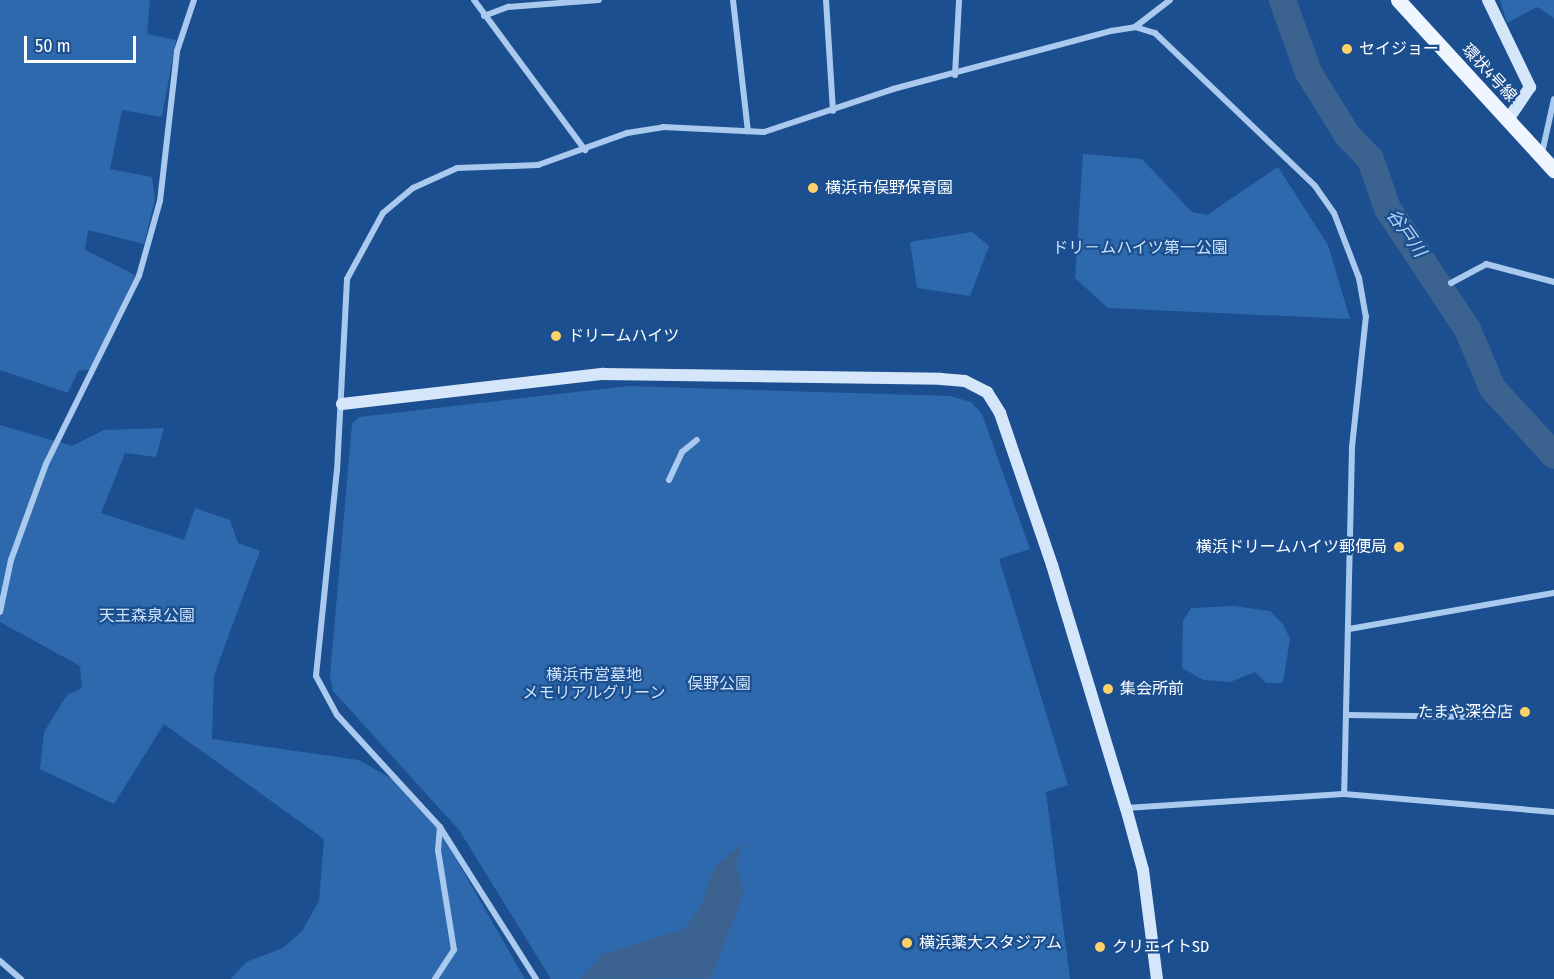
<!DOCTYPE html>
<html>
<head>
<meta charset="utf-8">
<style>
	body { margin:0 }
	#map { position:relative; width:1554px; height:979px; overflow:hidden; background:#1b4f8f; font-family:"Fira Sans Condensed","Noto Sans JP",sans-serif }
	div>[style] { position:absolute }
	.green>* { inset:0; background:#2e69ad }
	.water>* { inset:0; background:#3c6290 }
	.river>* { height:27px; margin:-13.5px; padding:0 13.5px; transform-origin:13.5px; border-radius:13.5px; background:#3c6290 }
	.street>* { height:6px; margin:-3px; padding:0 3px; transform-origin:3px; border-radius:3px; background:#a9c9ee }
	.secondary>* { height:12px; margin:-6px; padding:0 6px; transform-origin:6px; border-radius:6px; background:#d6e6fa }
	.primary>* { height:15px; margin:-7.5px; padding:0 7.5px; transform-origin:7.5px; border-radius:7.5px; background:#f0f6ff }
	.dots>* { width:16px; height:16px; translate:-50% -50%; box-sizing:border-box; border:3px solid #1b4f8f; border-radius:50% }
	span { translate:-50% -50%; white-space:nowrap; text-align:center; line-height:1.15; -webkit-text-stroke:4.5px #1b4f8f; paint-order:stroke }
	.poi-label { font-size:16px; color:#fff }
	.left { translate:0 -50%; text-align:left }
	.right { translate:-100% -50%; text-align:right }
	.street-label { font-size:16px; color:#fff }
	.park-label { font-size:16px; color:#cfe3fa }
	.water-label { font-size:18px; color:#b5d3f5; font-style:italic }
	.scale { position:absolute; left:24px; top:36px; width:112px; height:27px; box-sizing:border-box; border:3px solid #fff; border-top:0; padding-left:8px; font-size:18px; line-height:21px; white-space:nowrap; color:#fff; -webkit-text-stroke:4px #1b4f8f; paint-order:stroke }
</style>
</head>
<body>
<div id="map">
	<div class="green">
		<i style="clip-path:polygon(0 0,150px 0,147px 34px,176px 40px,162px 117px,122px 110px,110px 169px,152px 177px,155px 199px,144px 244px,88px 230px,85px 250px,135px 275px,91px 369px,78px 371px,68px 393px,0 370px)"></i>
		<i style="clip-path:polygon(1500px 0,1554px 0,1554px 18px,1537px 7px,1507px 23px)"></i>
		<i style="clip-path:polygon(1083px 154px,1142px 159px,1192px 212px,1207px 215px,1278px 167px,1328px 245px,1350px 319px,1108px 308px,1075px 278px)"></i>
		<i style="clip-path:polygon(972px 232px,989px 246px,970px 296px,917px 288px,910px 242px)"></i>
		<i style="clip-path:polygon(628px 386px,950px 396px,971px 402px,982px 414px,1030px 549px,999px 559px,1068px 785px,1046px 792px,1070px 979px,551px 979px,459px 830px,333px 691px,330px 676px,352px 424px,359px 417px)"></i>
		<i style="clip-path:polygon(0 425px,72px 446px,104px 430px,164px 428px,156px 457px,125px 453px,101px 513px,184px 540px,195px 508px,230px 520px,238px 543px,260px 551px,214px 675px,212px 739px,359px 760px,397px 782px,436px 824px,525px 979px,231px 979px,246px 962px,283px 948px,302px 931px,319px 901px,324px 839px,164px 724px,114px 804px,40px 769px,44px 732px,67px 695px,82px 688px,80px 666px,0 622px)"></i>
		<i style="clip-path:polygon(1234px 606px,1270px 611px,1283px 624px,1290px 639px,1283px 683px,1266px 683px,1255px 672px,1230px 682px,1204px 680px,1182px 668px,1183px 621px,1191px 608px)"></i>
	</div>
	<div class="water">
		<i style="clip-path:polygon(744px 842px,736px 864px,744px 892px,711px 978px,580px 979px,603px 954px,685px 929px,701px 905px,714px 868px)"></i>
	</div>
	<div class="river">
		<i style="left:1282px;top:0;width:77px;rotate:70.1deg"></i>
		<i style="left:1308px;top:72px;width:74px;rotate:58.2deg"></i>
		<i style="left:1347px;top:135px;width:33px;rotate:46deg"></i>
		<i style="left:1370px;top:159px;width:52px;rotate:70.9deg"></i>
		<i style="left:1387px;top:208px;width:145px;rotate:56.5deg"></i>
		<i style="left:1467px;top:329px;width:64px;rotate:67deg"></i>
		<i style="left:1492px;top:388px;width:91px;rotate:47.2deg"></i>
	</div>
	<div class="street">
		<i style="left:474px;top:0;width:187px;rotate:53.5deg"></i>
		<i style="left:733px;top:0;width:132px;rotate:83.5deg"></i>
		<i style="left:826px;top:0;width:111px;rotate:86.4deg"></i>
		<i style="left:484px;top:16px;width:26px;rotate:-21deg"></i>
		<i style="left:508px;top:7px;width:91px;rotate:-4.4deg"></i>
		<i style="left:1135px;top:27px;width:44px;rotate:-37.6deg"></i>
		<i style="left:955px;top:75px;width:75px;rotate:-86.9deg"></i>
		<i style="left:1542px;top:153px;width:55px;rotate:-77.5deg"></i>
		<i style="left:1451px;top:283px;width:40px;rotate:-28deg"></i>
		<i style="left:1486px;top:264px;width:70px;rotate:14.8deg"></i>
		<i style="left:669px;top:480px;width:31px;rotate:-65deg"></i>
		<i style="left:682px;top:452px;width:19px;rotate:-39deg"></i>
		<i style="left:0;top:612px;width:53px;rotate:-78.1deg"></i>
		<i style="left:11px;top:560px;width:102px;rotate:-70deg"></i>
		<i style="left:46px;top:464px;width:210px;rotate:-63.7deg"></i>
		<i style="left:139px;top:276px;width:78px;rotate:-74.4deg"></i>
		<i style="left:160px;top:201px;width:151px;rotate:-83.5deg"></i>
		<i style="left:177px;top:51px;width:54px;rotate:-71.6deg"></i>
		<i style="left:1349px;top:629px;width:208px;rotate:-10deg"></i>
		<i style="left:1347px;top:715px;width:135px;rotate:0.8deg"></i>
		<i style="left:1126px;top:808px;width:218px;rotate:-3.7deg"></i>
		<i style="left:1344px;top:794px;width:211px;rotate:4.9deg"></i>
		<i style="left:0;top:961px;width:28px;rotate:41deg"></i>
		<i style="left:435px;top:979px;width:35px;rotate:-57deg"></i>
		<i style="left:454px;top:950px;width:101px;rotate:-99.1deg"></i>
		<i style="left:438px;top:850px;width:23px;rotate:-85deg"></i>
		<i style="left:536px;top:979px;width:180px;rotate:-122.3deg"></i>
		<i style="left:440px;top:827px;width:152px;rotate:-132.6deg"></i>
		<i style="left:337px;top:715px;width:44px;rotate:-118.3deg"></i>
		<i style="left:316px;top:676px;width:206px;rotate:-84.2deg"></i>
		<i style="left:337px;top:471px;width:192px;rotate:-87deg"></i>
		<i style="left:347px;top:279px;width:75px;rotate:-61.4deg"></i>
		<i style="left:383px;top:213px;width:39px;rotate:-40deg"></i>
		<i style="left:413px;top:188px;width:48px;rotate:-24.4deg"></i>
		<i style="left:457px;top:168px;width:81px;rotate:-2.1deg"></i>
		<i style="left:538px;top:165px;width:95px;rotate:-19.8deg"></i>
		<i style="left:627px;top:133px;width:36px;rotate:-9deg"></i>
		<i style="left:663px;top:127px;width:101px;rotate:2.8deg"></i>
		<i style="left:764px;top:132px;width:136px;rotate:-18.4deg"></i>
		<i style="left:893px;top:89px;width:226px;rotate:-14.9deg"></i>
		<i style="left:1111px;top:31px;width:24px;rotate:-9deg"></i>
		<i style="left:1135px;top:27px;width:21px;rotate:17deg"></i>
		<i style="left:1155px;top:33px;width:221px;rotate:43.7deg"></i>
		<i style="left:1315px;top:186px;width:33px;rotate:55deg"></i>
		<i style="left:1334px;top:213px;width:70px;rotate:69deg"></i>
		<i style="left:1359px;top:278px;width:39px;rotate:80deg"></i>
		<i style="left:1366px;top:316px;width:133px;rotate:96.1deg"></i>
		<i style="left:1352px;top:448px;width:346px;rotate:91.3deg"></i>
	</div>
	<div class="secondary">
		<i style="left:1488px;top:0;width:97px;rotate:64.2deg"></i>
		<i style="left:1530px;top:87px;width:40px;rotate:124deg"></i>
		<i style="left:342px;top:404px;width:263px;rotate:-6.6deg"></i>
		<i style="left:603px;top:374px;width:338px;rotate:0.8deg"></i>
		<i style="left:941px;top:379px;width:24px;rotate:5deg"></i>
		<i style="left:965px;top:381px;width:25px;rotate:27deg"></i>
		<i style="left:987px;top:392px;width:25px;rotate:58deg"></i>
		<i style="left:1000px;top:413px;width:161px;rotate:71.1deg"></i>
		<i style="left:1052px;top:565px;width:254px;rotate:73.1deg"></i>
		<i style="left:1126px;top:808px;width:64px;rotate:74.7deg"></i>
		<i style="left:1143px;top:870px;width:110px;rotate:82.7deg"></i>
	</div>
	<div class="primary">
		<i style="left:1398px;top:0;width:231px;rotate:47.5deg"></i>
	</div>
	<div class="dots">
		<i style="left:1347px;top:49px;background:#ffd166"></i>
		<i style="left:813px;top:188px;background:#ffd166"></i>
		<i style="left:556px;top:336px;background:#ffd166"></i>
		<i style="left:1399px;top:547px;background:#ffd166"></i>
		<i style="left:1108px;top:689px;background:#ffd166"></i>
		<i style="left:1525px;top:712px;background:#ffd166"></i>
		<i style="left:907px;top:943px;background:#ffd166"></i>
		<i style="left:1100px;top:947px;background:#ffd166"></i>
	</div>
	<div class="poi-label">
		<span class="left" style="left:1359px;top:49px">セイジョー</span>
		<span class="left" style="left:825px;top:188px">横浜市俣野保育園</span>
		<span class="left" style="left:568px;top:336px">ドリームハイツ</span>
		<span class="right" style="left:1387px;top:547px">横浜ドリームハイツ郵便局</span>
		<span class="left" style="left:1120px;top:689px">集会所前</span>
		<span class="right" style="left:1513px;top:712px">たまや深谷店</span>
		<span class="left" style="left:919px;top:943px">横浜薬大スタジアム</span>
		<span class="left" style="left:1112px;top:947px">クリエイトSD</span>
	</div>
	<div class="street-label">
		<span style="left:1489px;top:73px;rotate:47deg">環状4号線</span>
	</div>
	<div class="park-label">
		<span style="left:1140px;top:248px">ドリ－ムハイツ第一公園</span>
		<span style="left:147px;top:616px">天王森泉公園</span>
		<span style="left:594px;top:684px">横浜市営墓地<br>メモリアルグリーン</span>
		<span style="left:719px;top:684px">俣野公園</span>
	</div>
	<div class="water-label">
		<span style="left:1406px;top:233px;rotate:55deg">谷戸川</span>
	</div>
	<div class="scale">50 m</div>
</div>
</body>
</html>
